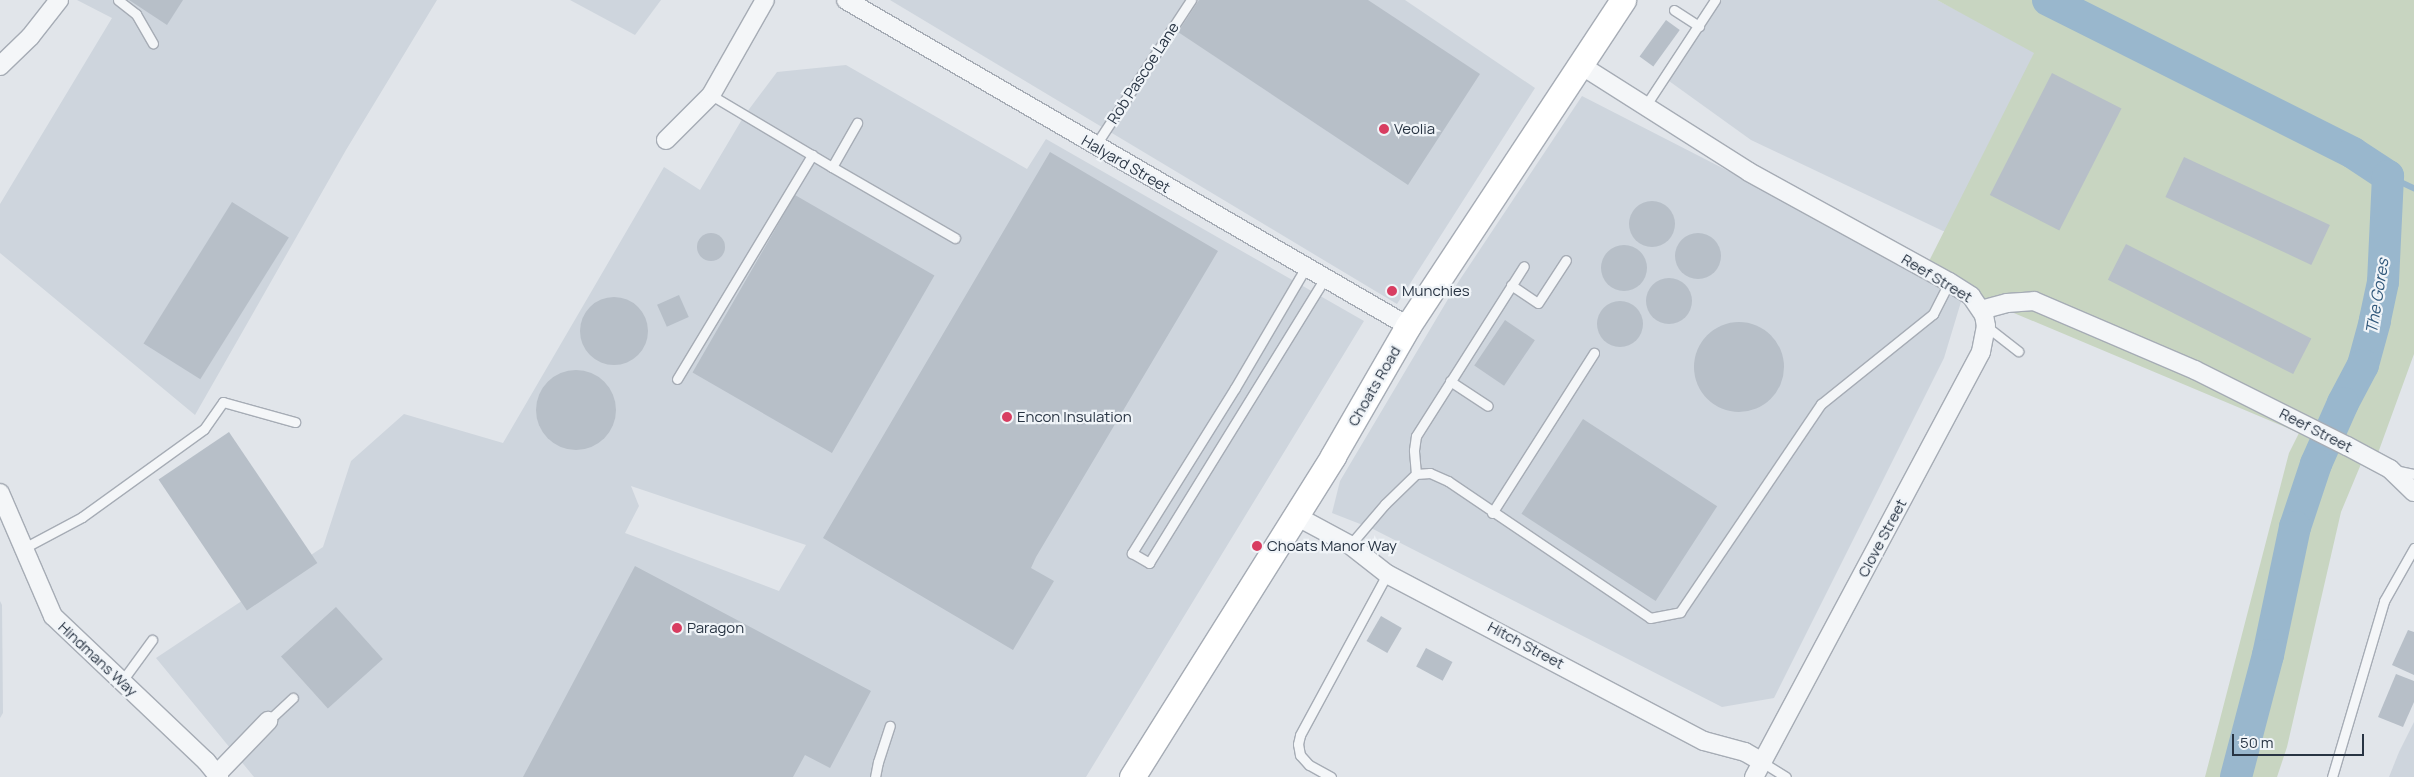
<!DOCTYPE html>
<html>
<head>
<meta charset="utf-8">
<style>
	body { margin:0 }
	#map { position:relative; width:2414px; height:777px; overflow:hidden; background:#e1e5ea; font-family:Manrope,sans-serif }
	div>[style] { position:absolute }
	.built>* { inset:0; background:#ced5dd }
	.green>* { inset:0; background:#c8d5c1 }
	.stream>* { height:5.5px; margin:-2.75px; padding:0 2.75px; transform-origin:2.75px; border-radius:2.75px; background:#99b7cd }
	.river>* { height:32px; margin:-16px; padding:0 16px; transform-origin:16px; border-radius:16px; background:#99b7cd }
	.building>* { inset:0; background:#b7bfc8; transform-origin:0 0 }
	.round { border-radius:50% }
	.roads { filter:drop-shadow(1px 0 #a6acb5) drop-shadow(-1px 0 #a6acb5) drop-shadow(0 1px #a6acb5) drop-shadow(0 -1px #a6acb5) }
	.lane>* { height:9px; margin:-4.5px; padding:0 4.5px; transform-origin:4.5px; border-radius:4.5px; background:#f4f6f8 }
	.street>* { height:18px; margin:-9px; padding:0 9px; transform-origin:9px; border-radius:9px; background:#f4f6f8 }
	.secondary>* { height:25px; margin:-12.5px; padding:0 12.5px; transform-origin:12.5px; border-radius:12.5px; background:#fff }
	.dots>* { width:14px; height:14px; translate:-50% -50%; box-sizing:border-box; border:2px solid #f0f4f8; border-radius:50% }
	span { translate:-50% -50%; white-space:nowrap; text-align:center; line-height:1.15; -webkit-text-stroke:4.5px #f0f4f8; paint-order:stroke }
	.street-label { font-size:15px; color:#283443 }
	.poi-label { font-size:15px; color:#283443 }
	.left { translate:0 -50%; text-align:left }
	.water-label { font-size:16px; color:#2f577a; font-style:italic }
	.scale { position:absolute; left:2232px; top:734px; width:132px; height:22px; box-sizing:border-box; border:2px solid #283443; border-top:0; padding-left:6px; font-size:15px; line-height:18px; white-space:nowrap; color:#283443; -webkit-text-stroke:4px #f0f4f8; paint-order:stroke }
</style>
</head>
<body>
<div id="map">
	<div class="built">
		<i style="clip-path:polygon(77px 0,437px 0,346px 150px,195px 415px,0 253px,0 204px,112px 18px)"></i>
		<i style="clip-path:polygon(570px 0,661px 0,635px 35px)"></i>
		<i style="clip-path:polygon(890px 0,1405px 0,1535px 88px,1397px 304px)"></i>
		<i style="clip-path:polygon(1722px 0,1937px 0,2353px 217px,1943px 231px,1751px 140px,1669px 81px)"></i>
		<i style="clip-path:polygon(evenodd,846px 65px,1027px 169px,1046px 139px,1364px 321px,1086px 777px,254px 777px,156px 658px,323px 547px,351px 461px,404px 414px,503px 443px,664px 167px,700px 190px,744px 116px,777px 72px,846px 65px,631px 486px,806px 545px,779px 591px,625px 533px,639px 506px,631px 486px)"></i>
		<i style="clip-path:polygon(1582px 96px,1964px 292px,1944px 358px,1774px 698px,1722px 707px,1373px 529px,1332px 513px,1340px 481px,1457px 284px)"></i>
		<i style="clip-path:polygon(0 601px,2px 605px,3px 713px,0 718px)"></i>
		<i style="clip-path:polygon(2414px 722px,2414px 777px,2389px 777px,2399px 752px)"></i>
	</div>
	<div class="green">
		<i style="clip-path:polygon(1937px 0,2414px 0,2414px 354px,2378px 453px,2315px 420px,2299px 432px,2361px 464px,2341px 512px,2287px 747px,2277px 777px,2205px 777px,2289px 453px,2299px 433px,1964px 292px,1924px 271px,2034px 53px)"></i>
	</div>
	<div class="stream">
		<i style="left:2388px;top:176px;width:29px;rotate:25deg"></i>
	</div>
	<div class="river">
		<i style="left:2048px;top:0;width:341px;rotate:26.6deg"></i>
		<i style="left:2353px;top:153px;width:42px;rotate:33.3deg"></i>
		<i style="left:2388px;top:176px;width:106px;rotate:92.7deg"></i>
		<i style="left:2383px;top:282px;width:40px;rotate:102deg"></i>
		<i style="left:2375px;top:321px;width:46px;rotate:105.3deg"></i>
		<i style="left:2363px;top:365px;width:43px;rotate:117.8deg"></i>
		<i style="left:2343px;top:403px;width:67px;rotate:113.9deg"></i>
		<i style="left:2316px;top:464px;width:66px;rotate:108.4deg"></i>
		<i style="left:2295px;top:527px;width:131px;rotate:101.9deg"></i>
		<i style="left:2268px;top:655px;width:126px;rotate:104.7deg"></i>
	</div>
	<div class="building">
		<i style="clip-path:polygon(129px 0,183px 0,167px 25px)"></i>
		<i style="clip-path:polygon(1199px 0,1368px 0,1480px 74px,1408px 185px,1178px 32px)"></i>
		<i style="left:1666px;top:20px;width:17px;height:45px;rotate:36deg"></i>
		<i style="left:2052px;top:73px;width:78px;height:137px;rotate:27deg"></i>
		<i style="clip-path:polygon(1050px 152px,1218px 251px,1036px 557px,1031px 568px,1054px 581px,1013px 650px,823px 538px)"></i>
		<i style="left:2184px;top:157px;width:161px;height:44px;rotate:25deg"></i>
		<i style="left:795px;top:195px;width:161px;height:205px;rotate:30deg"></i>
		<i class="round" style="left:1629px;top:201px;width:46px;height:46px"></i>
		<i style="left:232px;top:202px;width:67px;height:167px;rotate:32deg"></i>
		<i class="round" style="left:697px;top:233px;width:28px;height:28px"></i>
		<i class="round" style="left:1675px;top:233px;width:46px;height:46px"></i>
		<i style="left:2126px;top:244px;width:208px;height:40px;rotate:27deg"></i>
		<i class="round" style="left:1601px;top:245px;width:46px;height:46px"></i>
		<i class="round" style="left:1646px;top:278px;width:46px;height:46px"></i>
		<i style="left:679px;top:295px;width:24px;height:24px;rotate:66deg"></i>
		<i class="round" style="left:580px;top:297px;width:68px;height:68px"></i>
		<i class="round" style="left:1597px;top:301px;width:46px;height:46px"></i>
		<i style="left:1505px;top:320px;width:36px;height:55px;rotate:34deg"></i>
		<i class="round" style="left:1694px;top:322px;width:90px;height:90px"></i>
		<i class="round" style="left:536px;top:370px;width:80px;height:80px"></i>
		<i style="left:1583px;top:419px;width:160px;height:113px;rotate:33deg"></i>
		<i style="left:229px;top:432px;width:158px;height:85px;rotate:56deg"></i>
		<i style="clip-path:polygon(635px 566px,871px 691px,830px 768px,805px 755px,793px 777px,523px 777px)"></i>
		<i style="left:336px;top:607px;width:70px;height:74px;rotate:48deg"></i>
		<i style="left:1381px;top:616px;width:24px;height:29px;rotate:30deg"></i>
		<i style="clip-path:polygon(2408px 630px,2414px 632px,2414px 675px,2392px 665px)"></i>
		<i style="left:1426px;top:648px;width:30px;height:21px;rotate:28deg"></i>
		<i style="clip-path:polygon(2396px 674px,2414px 681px,2414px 702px,2403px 727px,2378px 717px)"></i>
	</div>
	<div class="roads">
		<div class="lane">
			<i style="left:118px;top:0;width:23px;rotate:38deg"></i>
			<i style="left:136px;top:14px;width:34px;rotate:60deg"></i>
			<i style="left:1674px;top:10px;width:30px;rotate:33deg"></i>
			<i style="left:711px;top:95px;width:141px;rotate:30.8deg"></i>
			<i style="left:832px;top:167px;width:51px;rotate:-60.4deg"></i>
			<i style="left:1646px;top:105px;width:126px;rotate:-56.7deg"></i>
			<i style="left:1095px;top:146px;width:175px;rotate:-56.7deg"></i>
			<i style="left:832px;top:167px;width:142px;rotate:30deg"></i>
			<i style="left:1306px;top:267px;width:140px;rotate:120.4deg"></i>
			<i style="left:1235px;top:388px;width:195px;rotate:122deg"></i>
			<i style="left:1132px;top:553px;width:20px;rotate:30deg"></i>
			<i style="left:1149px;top:563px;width:335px;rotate:-58.3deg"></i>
			<i style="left:1511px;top:285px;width:32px;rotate:34deg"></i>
			<i style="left:1538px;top:303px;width:51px;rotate:-56.9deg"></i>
			<i style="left:1986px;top:326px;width:41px;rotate:38deg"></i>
			<i style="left:677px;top:379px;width:262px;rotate:-58.9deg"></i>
			<i style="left:1450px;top:381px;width:45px;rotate:33.3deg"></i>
			<i style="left:2395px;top:470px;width:19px;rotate:12deg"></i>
			<i style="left:1416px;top:474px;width:24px;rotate:-95deg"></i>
			<i style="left:1414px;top:450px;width:14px;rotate:-82deg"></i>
			<i style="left:1416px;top:436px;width:201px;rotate:-57.6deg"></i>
			<i style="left:1492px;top:513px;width:190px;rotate:-57.5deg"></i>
			<i style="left:1350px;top:545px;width:54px;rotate:-49.5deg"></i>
			<i style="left:1385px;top:504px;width:43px;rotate:-44.1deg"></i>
			<i style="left:1416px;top:474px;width:14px;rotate:-4deg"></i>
			<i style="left:1430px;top:473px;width:20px;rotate:24deg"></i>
			<i style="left:1448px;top:481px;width:244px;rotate:34.1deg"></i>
			<i style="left:1650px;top:618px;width:31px;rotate:-11deg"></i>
			<i style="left:1680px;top:612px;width:251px;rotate:-55.9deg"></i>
			<i style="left:1821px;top:404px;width:144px;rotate:-38.8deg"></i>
			<i style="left:1933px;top:314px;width:36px;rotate:-63deg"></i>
			<i style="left:24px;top:548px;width:66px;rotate:-28.1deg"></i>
			<i style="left:82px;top:517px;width:150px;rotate:-35.8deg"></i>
			<i style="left:204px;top:429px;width:33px;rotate:-55deg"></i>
			<i style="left:223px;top:402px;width:75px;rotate:15.5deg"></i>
			<i style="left:122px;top:681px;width:51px;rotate:-53.8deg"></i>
			<i style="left:268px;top:721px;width:34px;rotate:-43deg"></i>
			<i style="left:1762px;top:762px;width:28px;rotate:32deg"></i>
			<i style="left:875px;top:777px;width:15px;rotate:-79deg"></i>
			<i style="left:878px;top:762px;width:38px;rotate:-72deg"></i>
			<i style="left:1331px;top:777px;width:25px;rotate:-151deg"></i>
			<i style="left:1309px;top:765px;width:13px;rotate:-132deg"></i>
			<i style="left:1300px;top:755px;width:11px;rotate:-100deg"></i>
			<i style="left:1298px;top:744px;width:9px;rotate:-77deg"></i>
			<i style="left:1300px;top:735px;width:183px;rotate:-61.6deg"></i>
			<i style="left:2332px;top:777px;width:184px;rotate:-73.5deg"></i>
			<i style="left:2384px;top:601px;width:61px;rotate:-60.5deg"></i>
		</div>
		<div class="street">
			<i style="left:846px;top:0;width:650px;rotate:30.12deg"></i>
			<i style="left:1579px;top:64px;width:201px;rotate:32.4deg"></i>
			<i style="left:1749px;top:172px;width:228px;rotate:28.8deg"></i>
			<i style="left:1949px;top:282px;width:26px;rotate:32deg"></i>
			<i style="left:1971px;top:296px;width:23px;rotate:56deg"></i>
			<i style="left:1984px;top:315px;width:11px;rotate:80deg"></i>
			<i style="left:1986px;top:326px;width:26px;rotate:101deg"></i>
			<i style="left:1981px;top:352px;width:482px;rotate:118.1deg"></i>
			<i style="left:0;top:66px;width:42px;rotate:-44deg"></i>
			<i style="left:30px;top:37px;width:47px;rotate:-51.9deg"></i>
			<i style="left:666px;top:140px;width:64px;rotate:-45deg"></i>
			<i style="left:711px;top:95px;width:109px;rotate:-60.4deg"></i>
			<i style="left:1981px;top:310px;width:27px;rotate:-15deg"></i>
			<i style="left:2007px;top:303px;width:27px;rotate:-4deg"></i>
			<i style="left:2034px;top:301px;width:175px;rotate:23.2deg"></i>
			<i style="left:2195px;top:370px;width:170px;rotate:26.6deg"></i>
			<i style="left:2347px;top:446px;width:49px;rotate:28.1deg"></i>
			<i style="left:2390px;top:469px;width:33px;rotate:44deg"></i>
			<i style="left:0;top:493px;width:134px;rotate:66.7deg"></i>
			<i style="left:53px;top:616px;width:211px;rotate:43.5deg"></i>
			<i style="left:206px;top:761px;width:21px;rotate:51deg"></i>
			<i style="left:1296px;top:516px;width:61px;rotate:28.2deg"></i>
			<i style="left:1350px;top:545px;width:47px;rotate:38.1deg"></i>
			<i style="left:1387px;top:574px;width:358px;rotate:27.8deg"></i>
			<i style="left:1704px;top:741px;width:42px;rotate:15deg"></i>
			<i style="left:1745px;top:752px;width:20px;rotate:30deg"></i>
			<i style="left:217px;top:774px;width:74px;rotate:-46.1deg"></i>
		</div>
		<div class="secondary">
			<i style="left:1132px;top:777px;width:379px;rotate:-57.9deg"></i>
			<i style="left:1333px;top:456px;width:150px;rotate:-60deg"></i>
			<i style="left:1408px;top:326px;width:391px;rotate:-56.6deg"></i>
		</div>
	</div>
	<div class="dots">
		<i style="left:1384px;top:129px;background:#d83d61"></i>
		<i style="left:1392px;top:291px;background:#d83d61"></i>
		<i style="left:1007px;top:417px;background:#d83d61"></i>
		<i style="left:1257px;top:546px;background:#d83d61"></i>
		<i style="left:677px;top:628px;background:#d83d61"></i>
	</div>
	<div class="street-label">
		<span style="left:1143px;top:73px;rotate:-57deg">Rob Pascoe Lane</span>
		<span style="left:1126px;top:164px;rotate:30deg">Halyard Street</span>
		<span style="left:1937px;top:278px;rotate:31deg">Reef Street</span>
		<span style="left:1374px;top:386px;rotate:-60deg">Choats Road</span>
		<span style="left:2316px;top:430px;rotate:27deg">Reef Street</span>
		<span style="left:1882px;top:538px;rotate:-62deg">Clove Street</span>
		<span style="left:1526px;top:645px;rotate:28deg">Hitch Street</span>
		<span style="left:98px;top:659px;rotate:43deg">Hindmans Way</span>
	</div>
	<div class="poi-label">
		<span class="left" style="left:1394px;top:129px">Veolia</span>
		<span class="left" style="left:1402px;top:291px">Munchies</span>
		<span class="left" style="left:1017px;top:417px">Encon Insulation</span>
		<span class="left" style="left:1267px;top:546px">Choats Manor Way</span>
		<span class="left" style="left:687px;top:628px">Paragon</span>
	</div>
	<div class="water-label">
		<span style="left:2377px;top:296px;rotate:-81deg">The Gores</span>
	</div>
	<div class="scale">50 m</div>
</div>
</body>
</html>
